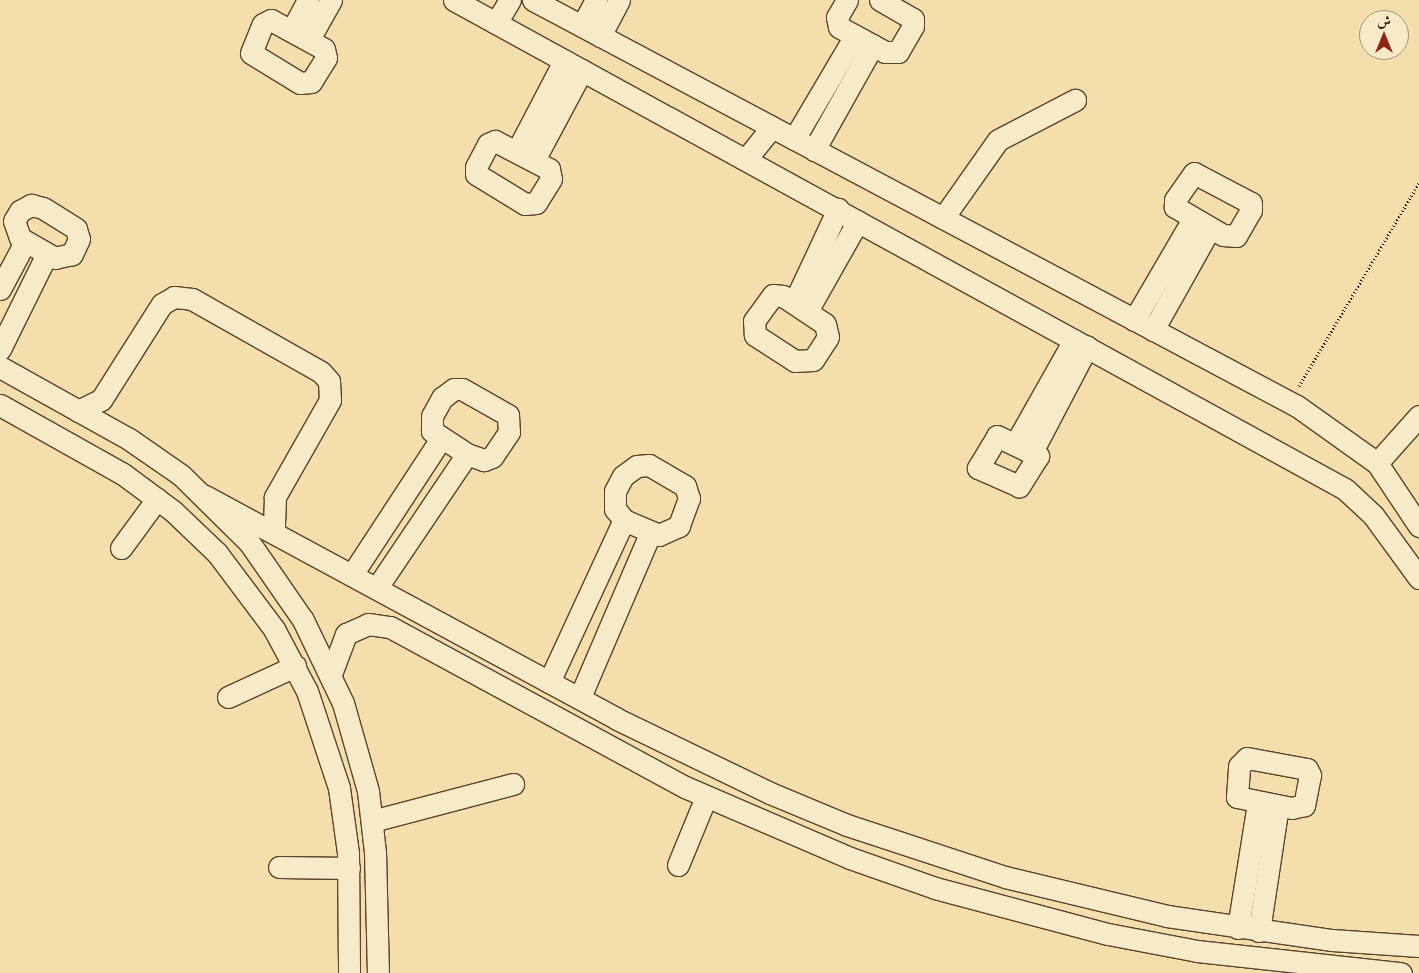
<!DOCTYPE html>
<html>
<head>
<meta charset="utf-8">
<style>
	body { margin:0 }
	#map { position:relative; width:1419px; height:973px; overflow:hidden; background:#f3deac; font-family:"EB Garamond",Amiri,serif }
	div>[style] { position:absolute }
	.path>* { height:3px; margin-top:-1.5px; transform-origin:0; background:repeating-linear-gradient(90deg,#260f01 0 1px,transparent 0 3.5px) }
	.roads { filter:drop-shadow(1px 0 #59432c) drop-shadow(-1px 0 #59432c) drop-shadow(0 1px #59432c) drop-shadow(0 -1px #59432c) }
	.minor>* { height:21px; margin:-10.5px; padding:0 10.5px; transform-origin:10.5px; border-radius:10.5px; background:#f7eac9 }
	span { translate:-50% -50%; white-space:nowrap; text-align:center; line-height:1.15; -webkit-text-stroke:4px #f7eac9; paint-order:stroke }
	.north { position:absolute; left:1359px; top:10px; width:50px; height:50px; box-sizing:border-box; background:#f7eac9; border:1px solid #a39279; border-radius:50%; rotate:0deg; font-size:14px; font-weight:700; line-height:20px; text-align:center; color:#260f01 }
	.north::after { content:''; display:block; margin:auto; width:18px; height:22px; background:#8f2418; clip-path:polygon(50% 0,100% 100%,50% 72%,0 100%) }
</style>
</head>
<body>
<div id="map">
	<div class="path">
		<i style="left:1299px;top:386px;width:236px;rotate:-59.4deg"></i>
	</div>
	<div class="roads">
		<div class="minor">
			<i style="left:454px;top:0;width:1016px;rotate:28.76deg"></i>
			<i style="left:1345px;top:489px;width:38px;rotate:43deg"></i>
			<i style="left:1373px;top:515px;width:78px;rotate:53.9deg"></i>
			<i style="left:533px;top:0;width:865px;rotate:27.99deg"></i>
			<i style="left:1297px;top:406px;width:98px;rotate:35.5deg"></i>
			<i style="left:1377px;top:463px;width:76px;rotate:56.3deg"></i>
			<i style="left:847px;top:0;width:20px;rotate:120deg"></i>
			<i style="left:837px;top:17px;width:10px;rotate:79deg"></i>
			<i style="left:839px;top:27px;width:52px;rotate:28.5deg"></i>
			<i style="left:885px;top:52px;width:13px"></i>
			<i style="left:898px;top:52px;width:30px;rotate:-60deg"></i>
			<i style="left:913px;top:26px;width:7px;rotate:-90deg"></i>
			<i style="left:913px;top:19px;width:38px;rotate:-150deg"></i>
			<i style="left:271px;top:20px;width:60px;rotate:28.7deg"></i>
			<i style="left:324px;top:49px;width:9px;rotate:77deg"></i>
			<i style="left:326px;top:58px;width:28px;rotate:122deg"></i>
			<i style="left:311px;top:82px;width:11px;rotate:175deg"></i>
			<i style="left:300px;top:83px;width:57px;rotate:-148.5deg"></i>
			<i style="left:251px;top:53px;width:31px;rotate:-68deg"></i>
			<i style="left:263px;top:24px;width:9px;rotate:-27deg"></i>
			<i style="left:496px;top:23px;width:27px;rotate:-59deg"></i>
			<i style="left:582px;top:26px;width:30px;rotate:-62deg"></i>
			<i style="left:292px;top:30px;width:34px;rotate:-62deg"></i>
			<i style="left:600px;top:36px;width:41px;rotate:-62.2deg"></i>
			<i style="left:309px;top:39px;width:45px;rotate:-60.6deg"></i>
			<i style="left:794px;top:139px;width:120px;rotate:-59.4deg"></i>
			<i style="left:495px;top:141px;width:61px;rotate:27.4deg"></i>
			<i style="left:549px;top:169px;width:10px;rotate:79deg"></i>
			<i style="left:551px;top:179px;width:28px;rotate:122deg"></i>
			<i style="left:536px;top:203px;width:11px;rotate:175deg"></i>
			<i style="left:525px;top:204px;width:57px;rotate:-148.5deg"></i>
			<i style="left:476px;top:174px;width:7px;rotate:-90deg"></i>
			<i style="left:476px;top:167px;width:26px;rotate:-62deg"></i>
			<i style="left:488px;top:144px;width:8px;rotate:-23deg"></i>
			<i style="left:814px;top:150px;width:120px;rotate:-60.7deg"></i>
			<i style="left:517px;top:151px;width:102px;rotate:-62.4deg"></i>
			<i style="left:746px;top:159px;width:41px;rotate:-50.9deg"></i>
			<i style="left:534px;top:160px;width:102px;rotate:-61.9deg"></i>
			<i style="left:1194px;top:173px;width:64px;rotate:27.8deg"></i>
			<i style="left:1251px;top:203px;width:7px;rotate:90deg"></i>
			<i style="left:1251px;top:210px;width:30px;rotate:120deg"></i>
			<i style="left:1236px;top:236px;width:13px;rotate:-176deg"></i>
			<i style="left:1223px;top:235px;width:56px;rotate:-149.7deg"></i>
			<i style="left:1175px;top:207px;width:7px;rotate:-90deg"></i>
			<i style="left:1175px;top:200px;width:33px;rotate:-55deg"></i>
			<i style="left:31px;top:205px;width:12px;rotate:14deg"></i>
			<i style="left:43px;top:208px;width:39px;rotate:32deg"></i>
			<i style="left:76px;top:229px;width:10px;rotate:73deg"></i>
			<i style="left:79px;top:239px;width:17px;rotate:115deg"></i>
			<i style="left:72px;top:254px;width:17px;rotate:167deg"></i>
			<i style="left:55px;top:258px;width:40px;rotate:-150.3deg"></i>
			<i style="left:20px;top:238px;width:18px;rotate:-109deg"></i>
			<i style="left:14px;top:221px;width:12px;rotate:-59deg"></i>
			<i style="left:20px;top:211px;width:13px;rotate:-29deg"></i>
			<i style="left:943px;top:218px;width:95px;rotate:-54.8deg"></i>
			<i style="left:998px;top:140px;width:87px;rotate:-27.5deg"></i>
			<i style="left:0;top:289px;width:53px;rotate:-62deg"></i>
			<i style="left:773px;top:295px;width:10px;rotate:6deg"></i>
			<i style="left:783px;top:296px;width:50px;rotate:33.7deg"></i>
			<i style="left:825px;top:324px;width:13px;rotate:77deg"></i>
			<i style="left:828px;top:337px;width:27px;rotate:123deg"></i>
			<i style="left:813px;top:360px;width:18px;rotate:177deg"></i>
			<i style="left:795px;top:361px;width:48px;rotate:-147deg"></i>
			<i style="left:755px;top:335px;width:14px;rotate:-94deg"></i>
			<i style="left:754px;top:321px;width:32px;rotate:-54deg"></i>
			<i style="left:794px;top:303px;width:104px;rotate:-64.9deg"></i>
			<i style="left:807px;top:311px;width:103px;rotate:-60.5deg"></i>
			<i style="left:1134px;top:320px;width:117px;rotate:-59.7deg"></i>
			<i style="left:1153px;top:330px;width:117px;rotate:-60.8deg"></i>
			<i style="left:0;top:349px;width:106px;rotate:-63.7deg"></i>
			<i style="left:0;top:367px;width:148px;rotate:29.2deg"></i>
			<i style="left:129px;top:439px;width:63px;rotate:34.7deg"></i>
			<i style="left:181px;top:475px;width:95px;rotate:44.6deg"></i>
			<i style="left:249px;top:542px;width:95px;rotate:55.3deg"></i>
			<i style="left:303px;top:620px;width:92px;rotate:64.3deg"></i>
			<i style="left:343px;top:703px;width:91px;rotate:74.1deg"></i>
			<i style="left:368px;top:791px;width:61px;rotate:83.5deg"></i>
			<i style="left:375px;top:852px;width:121px;rotate:88.6deg"></i>
			<i style="left:454px;top:389px;width:8px"></i>
			<i style="left:462px;top:389px;width:53px;rotate:29.5deg"></i>
			<i style="left:508px;top:415px;width:17px;rotate:87deg"></i>
			<i style="left:509px;top:432px;width:30px;rotate:124deg"></i>
			<i style="left:492px;top:457px;width:9px;rotate:159deg"></i>
			<i style="left:484px;top:460px;width:18px;rotate:-161deg"></i>
			<i style="left:467px;top:454px;width:42px;rotate:-146.7deg"></i>
			<i style="left:432px;top:431px;width:15px;rotate:-90deg"></i>
			<i style="left:432px;top:416px;width:21px;rotate:-61deg"></i>
			<i style="left:442px;top:398px;width:15px;rotate:-37deg"></i>
			<i style="left:0;top:405px;width:141px;rotate:29.3deg"></i>
			<i style="left:123px;top:474px;width:62px;rotate:36.5deg"></i>
			<i style="left:173px;top:511px;width:61px;rotate:43.7deg"></i>
			<i style="left:217px;top:553px;width:95px;rotate:53.1deg"></i>
			<i style="left:274px;top:629px;width:70px;rotate:62deg"></i>
			<i style="left:307px;top:691px;width:102px;rotate:71.7deg"></i>
			<i style="left:339px;top:788px;width:66px;rotate:82.1deg"></i>
			<i style="left:348px;top:853px;width:120px;rotate:89.5deg"></i>
			<i style="left:78px;top:411px;width:25px;rotate:-26deg"></i>
			<i style="left:101px;top:400px;width:114px;rotate:-57.6deg"></i>
			<i style="left:162px;top:304px;width:14px;rotate:-30deg"></i>
			<i style="left:174px;top:297px;width:18px;rotate:6deg"></i>
			<i style="left:192px;top:299px;width:148px;rotate:29.5deg"></i>
			<i style="left:321px;top:372px;width:12px;rotate:48deg"></i>
			<i style="left:329px;top:381px;width:19px;rotate:87deg"></i>
			<i style="left:330px;top:400px;width:112px;rotate:119.6deg"></i>
			<i style="left:275px;top:497px;width:34px;rotate:92deg"></i>
			<i style="left:997px;top:436px;width:46px;rotate:26deg"></i>
			<i style="left:1038px;top:456px;width:36px;rotate:122deg"></i>
			<i style="left:1019px;top:486px;width:45px;rotate:-156.3deg"></i>
			<i style="left:978px;top:468px;width:37px;rotate:-59deg"></i>
			<i style="left:1016px;top:443px;width:118px;rotate:-60.6deg"></i>
			<i style="left:1032px;top:452px;width:119px;rotate:-62.4deg"></i>
			<i style="left:1377px;top:463px;width:63px;rotate:-48.2deg"></i>
			<i style="left:649px;top:465px;width:42px;rotate:30.3deg"></i>
			<i style="left:685px;top:486px;width:13px;rotate:72deg"></i>
			<i style="left:689px;top:498px;width:30px;rotate:110deg"></i>
			<i style="left:679px;top:526px;width:22px;rotate:156deg"></i>
			<i style="left:659px;top:535px;width:38px;rotate:-157deg"></i>
			<i style="left:624px;top:520px;width:14px;rotate:-129deg"></i>
			<i style="left:615px;top:509px;width:18px;rotate:-90deg"></i>
			<i style="left:615px;top:491px;width:17px;rotate:-62deg"></i>
			<i style="left:623px;top:476px;width:17px;rotate:-36deg"></i>
			<i style="left:637px;top:466px;width:12px;rotate:-5deg"></i>
			<i style="left:205px;top:496px;width:468px;rotate:28.4deg"></i>
			<i style="left:617px;top:719px;width:170px;rotate:25.8deg"></i>
			<i style="left:770px;top:793px;width:83px;rotate:22.6deg"></i>
			<i style="left:847px;top:825px;width:166px;rotate:18.2deg"></i>
			<i style="left:1005px;top:877px;width:167px;rotate:13.5deg"></i>
			<i style="left:1167px;top:916px;width:167px;rotate:8.3deg"></i>
			<i style="left:1332px;top:940px;width:87px;rotate:3.9deg"></i>
			<i style="left:121px;top:548px;width:61px;rotate:-53.7deg"></i>
			<i style="left:353px;top:573px;width:159px;rotate:-56.8deg"></i>
			<i style="left:378px;top:586px;width:159px;rotate:-56deg"></i>
			<i style="left:331px;top:674px;width:43px;rotate:-69.4deg"></i>
			<i style="left:346px;top:634px;width:24px;rotate:-24deg"></i>
			<i style="left:368px;top:624px;width:22px;rotate:8deg"></i>
			<i style="left:390px;top:627px;width:336px;rotate:28.5deg"></i>
			<i style="left:685px;top:787px;width:180px;rotate:23.3deg"></i>
			<i style="left:850px;top:858px;width:90px;rotate:19.4deg"></i>
			<i style="left:935px;top:888px;width:179px;rotate:14.9deg"></i>
			<i style="left:1108px;top:934px;width:91px;rotate:10.8deg"></i>
			<i style="left:1197px;top:951px;width:205px;rotate:6.2deg"></i>
			<i style="left:549px;top:682px;width:179px;rotate:-65.2deg"></i>
			<i style="left:228px;top:697px;width:74px;rotate:-24.8deg"></i>
			<i style="left:580px;top:697px;width:177px;rotate:-66.8deg"></i>
			<i style="left:1247px;top:758px;width:61px;rotate:10.4deg"></i>
			<i style="left:1307px;top:769px;width:7px;rotate:63deg"></i>
			<i style="left:1310px;top:775px;width:31px;rotate:101deg"></i>
			<i style="left:1304px;top:805px;width:12px;rotate:166deg"></i>
			<i style="left:1292px;top:808px;width:56px;rotate:-168.7deg"></i>
			<i style="left:1237px;top:797px;width:31px;rotate:-86deg"></i>
			<i style="left:1239px;top:766px;width:11px;rotate:-45deg"></i>
			<i style="left:372px;top:821px;width:146px;rotate:-14.7deg"></i>
			<i style="left:678px;top:865px;width:74px;rotate:-67.6deg"></i>
			<i style="left:279px;top:867px;width:70px;rotate:0.8deg"></i>
			<i style="left:1238px;top:928px;width:127px;rotate:-80.9deg"></i>
			<i style="left:1259px;top:931px;width:126px;rotate:-81.4deg"></i>
		</div>
	</div>
	<div class="north">ش</div>
</div>
</body>
</html>
